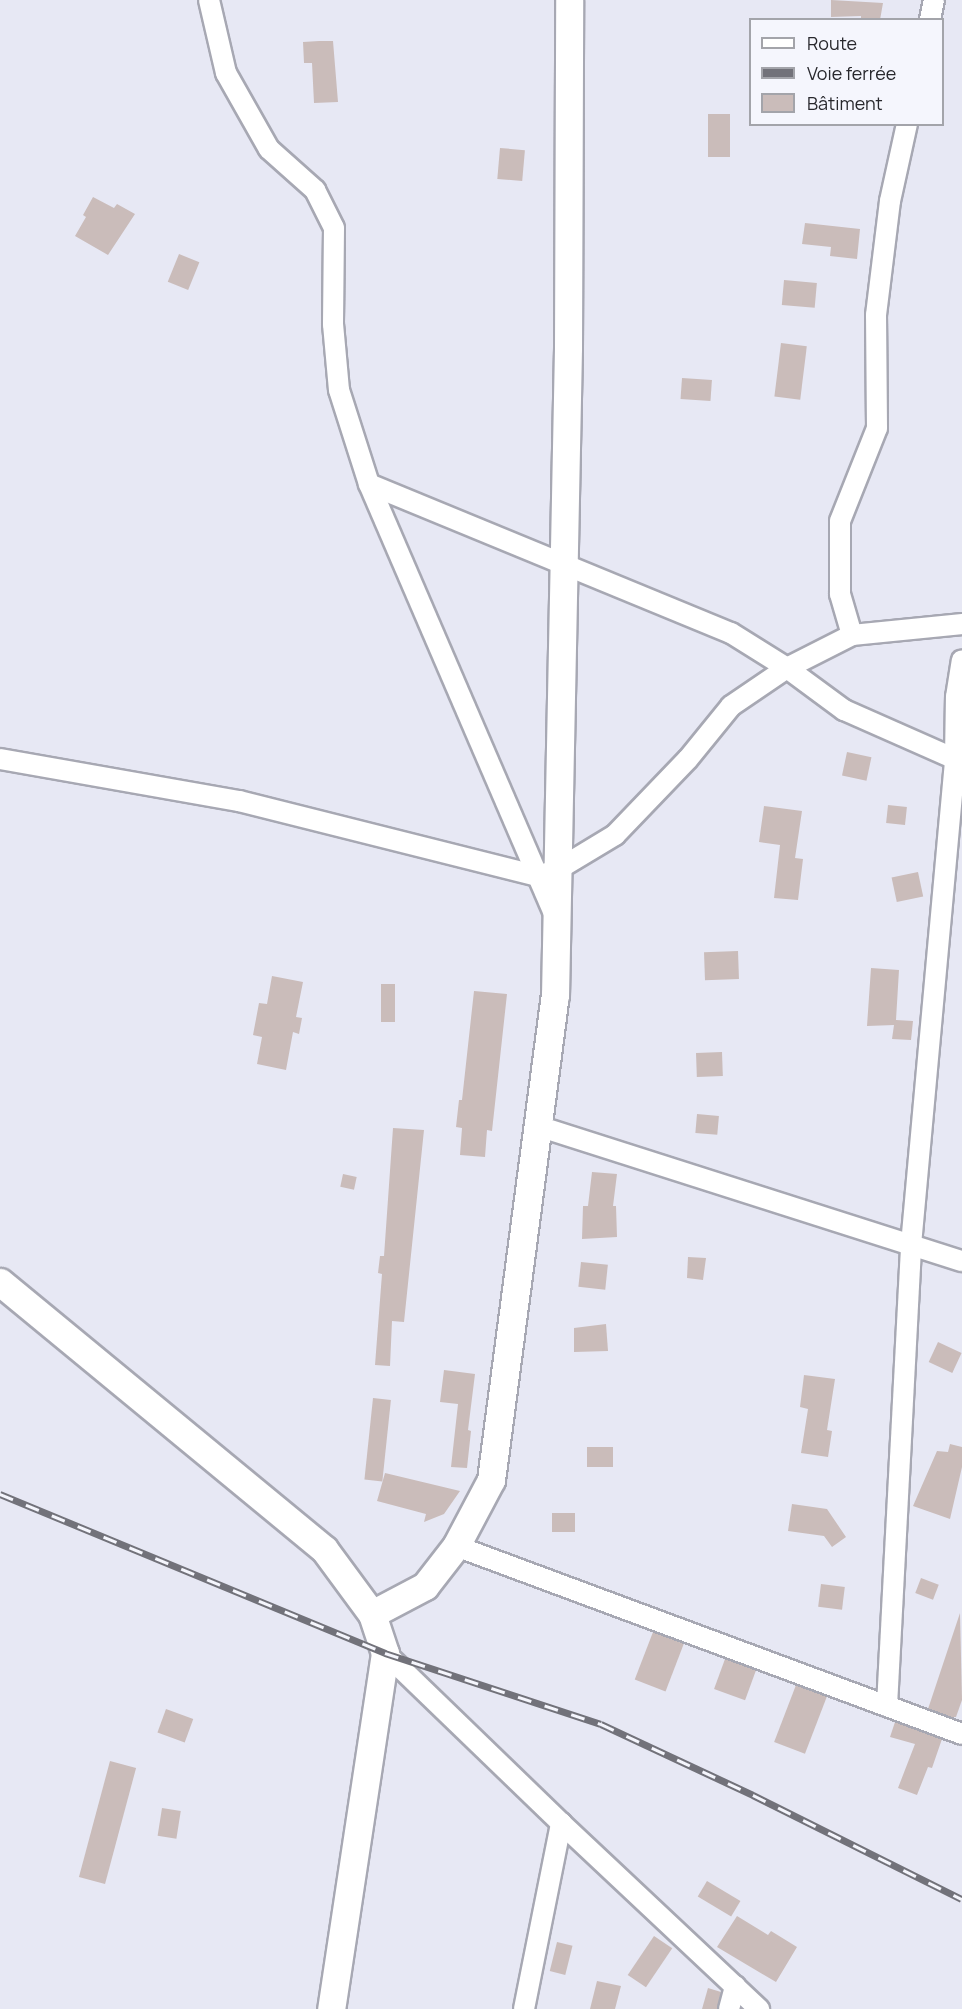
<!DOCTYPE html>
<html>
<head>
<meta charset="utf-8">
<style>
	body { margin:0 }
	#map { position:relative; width:962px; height:2009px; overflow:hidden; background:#e7e8f4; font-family:Manrope,sans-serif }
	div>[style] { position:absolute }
	.building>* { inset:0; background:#cabcba; transform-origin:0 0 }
	.roads { filter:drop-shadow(2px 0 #a7a8b3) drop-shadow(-2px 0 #a7a8b3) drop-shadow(0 2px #a7a8b3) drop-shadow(0 -2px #a7a8b3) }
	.minor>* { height:20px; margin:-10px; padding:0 10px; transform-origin:10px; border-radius:10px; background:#fff }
	.secondary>* { height:27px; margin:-13.5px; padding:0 13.5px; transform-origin:13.5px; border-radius:13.5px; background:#fff }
	.rail>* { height:7px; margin-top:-3.5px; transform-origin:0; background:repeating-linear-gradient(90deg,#f5f6fd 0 14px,#72727a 0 28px); box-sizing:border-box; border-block:2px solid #72727a }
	span { translate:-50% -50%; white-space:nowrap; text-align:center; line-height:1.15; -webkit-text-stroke:4.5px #f5f6fd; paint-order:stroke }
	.legend { position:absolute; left:749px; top:18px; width:195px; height:108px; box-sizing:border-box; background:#f5f6fd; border:2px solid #a3a4aa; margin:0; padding:8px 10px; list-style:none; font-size:18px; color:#28282d }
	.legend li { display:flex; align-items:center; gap:12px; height:30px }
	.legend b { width:30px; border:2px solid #a3a4aa }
</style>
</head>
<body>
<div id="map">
	<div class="building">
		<i style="clip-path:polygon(831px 0,883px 3px,880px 20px,861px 20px,861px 16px,831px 17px)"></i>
		<i style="clip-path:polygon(319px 41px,333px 41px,338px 102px,314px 103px,312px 63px,304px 63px,303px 42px)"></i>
		<i style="left:708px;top:114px;width:22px;height:43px"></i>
		<i style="left:500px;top:148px;width:25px;height:31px;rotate:5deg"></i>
		<i style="clip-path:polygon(93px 197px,114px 208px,117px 204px,135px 214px,108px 255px,75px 236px,86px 217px,83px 215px)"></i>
		<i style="clip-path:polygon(805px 223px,860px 229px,857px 259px,830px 256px,831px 247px,802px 244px)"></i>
		<i style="left:179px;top:254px;width:22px;height:30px;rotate:22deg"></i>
		<i style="left:784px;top:280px;width:33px;height:25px;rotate:5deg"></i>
		<i style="left:781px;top:343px;width:26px;height:54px;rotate:7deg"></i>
		<i style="left:682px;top:378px;width:30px;height:21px;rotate:4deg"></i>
		<i style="left:847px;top:752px;width:25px;height:24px;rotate:12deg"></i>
		<i style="left:888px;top:805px;width:19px;height:18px;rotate:6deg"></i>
		<i style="clip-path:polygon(764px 806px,802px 811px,795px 858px,803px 859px,798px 900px,774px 898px,780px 845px,759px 842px)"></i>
		<i style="left:918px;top:872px;width:25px;height:27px;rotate:78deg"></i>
		<i style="left:738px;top:951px;width:28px;height:34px;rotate:88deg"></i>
		<i style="clip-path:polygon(871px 968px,899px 970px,896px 1020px,913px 1021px,911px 1040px,892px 1039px,894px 1025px,867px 1026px)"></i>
		<i style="clip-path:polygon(272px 976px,303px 982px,296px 1017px,302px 1018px,299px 1034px,293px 1032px,286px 1070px,257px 1064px,262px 1037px,253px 1035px,259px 1003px,267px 1004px)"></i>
		<i style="left:381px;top:984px;width:14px;height:38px"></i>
		<i style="clip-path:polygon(474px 991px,507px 994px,492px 1131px,487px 1130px,485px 1157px,460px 1155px,462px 1128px,456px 1127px,459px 1100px,462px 1100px)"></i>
		<i style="left:722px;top:1052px;width:24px;height:26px;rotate:88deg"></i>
		<i style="left:697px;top:1114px;width:22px;height:19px;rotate:5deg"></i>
		<i style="clip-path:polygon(393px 1128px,424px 1130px,404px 1322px,392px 1321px,390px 1366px,375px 1365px,382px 1274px,378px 1273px,380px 1256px,384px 1256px)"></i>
		<i style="clip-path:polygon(592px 1172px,617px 1174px,613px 1206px,616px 1206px,617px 1237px,582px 1239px,583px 1206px,588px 1206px)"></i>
		<i style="left:343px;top:1174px;width:14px;height:13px;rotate:12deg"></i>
		<i style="clip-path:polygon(688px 1257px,706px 1258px,703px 1280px,687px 1278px)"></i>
		<i style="left:581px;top:1262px;width:27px;height:25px;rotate:6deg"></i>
		<i style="clip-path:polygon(606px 1324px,608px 1351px,574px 1352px,574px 1328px)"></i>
		<i style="left:938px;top:1342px;width:26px;height:22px;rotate:25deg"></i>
		<i style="clip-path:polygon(444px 1370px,475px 1374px,468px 1430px,471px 1431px,467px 1468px,451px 1467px,458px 1404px,440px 1402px)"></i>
		<i style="clip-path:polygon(804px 1375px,835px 1379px,827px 1430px,832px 1431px,828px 1457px,801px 1453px,808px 1409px,800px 1407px)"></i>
		<i style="left:373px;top:1398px;width:18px;height:82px;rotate:6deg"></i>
		<i style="clip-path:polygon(950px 1444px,962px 1447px,962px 1467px,950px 1519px,913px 1506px,937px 1451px,948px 1452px)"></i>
		<i style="left:587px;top:1447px;width:26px;height:20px"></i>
		<i style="clip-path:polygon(385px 1473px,460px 1491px,444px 1514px,424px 1522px,426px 1514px,377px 1501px)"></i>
		<i style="clip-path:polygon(792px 1504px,827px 1509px,846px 1537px,832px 1547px,824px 1536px,788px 1531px)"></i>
		<i style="left:552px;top:1513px;width:23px;height:19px"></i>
		<i style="left:921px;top:1578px;width:19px;height:16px;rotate:21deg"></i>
		<i style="left:821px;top:1584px;width:24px;height:23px;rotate:7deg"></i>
		<i style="clip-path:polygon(960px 1613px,962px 1700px,956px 1717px,950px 1717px,928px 1709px)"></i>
		<i style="left:653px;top:1632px;width:33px;height:51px;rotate:21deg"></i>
		<i style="left:725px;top:1659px;width:33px;height:32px;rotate:20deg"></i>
		<i style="left:796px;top:1685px;width:33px;height:61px;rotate:21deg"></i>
		<i style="left:166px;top:1709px;width:29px;height:25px;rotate:20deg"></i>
		<i style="clip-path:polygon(895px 1722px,942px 1739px,932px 1768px,928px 1767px,917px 1795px,898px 1788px,915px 1744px,890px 1737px)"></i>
		<i style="left:110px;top:1761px;width:27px;height:120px;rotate:15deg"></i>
		<i style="left:162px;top:1808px;width:19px;height:28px;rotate:9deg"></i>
		<i style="left:707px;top:1881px;width:39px;height:18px;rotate:31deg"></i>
		<i style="clip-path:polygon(737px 1916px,768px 1935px,771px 1931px,797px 1947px,776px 1982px,717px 1947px)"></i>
		<i style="left:654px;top:1936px;width:22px;height:47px;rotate:34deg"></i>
		<i style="left:557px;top:1942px;width:16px;height:30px;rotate:14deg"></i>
		<i style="clip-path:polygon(597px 1981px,621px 1986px,615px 2009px,590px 2009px)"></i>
		<i style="clip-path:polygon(708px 1988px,721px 1992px,717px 2009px,702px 2009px)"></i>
	</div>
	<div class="roads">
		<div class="minor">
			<i style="left:209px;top:0;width:75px;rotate:76.9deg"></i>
			<i style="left:226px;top:73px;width:87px;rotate:60.5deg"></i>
			<i style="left:269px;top:149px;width:62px;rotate:41.7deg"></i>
			<i style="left:315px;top:190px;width:42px;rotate:63.4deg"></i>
			<i style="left:334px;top:228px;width:96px;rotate:90.6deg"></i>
			<i style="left:333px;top:324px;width:66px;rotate:84.8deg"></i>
			<i style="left:339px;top:390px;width:99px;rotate:72.3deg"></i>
			<i style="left:369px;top:484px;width:468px;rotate:66.7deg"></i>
			<i style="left:930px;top:20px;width:20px;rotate:-79deg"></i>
			<i style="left:369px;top:484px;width:391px;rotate:22.4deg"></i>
			<i style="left:731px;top:633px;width:66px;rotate:32deg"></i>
			<i style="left:787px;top:668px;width:71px;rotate:36.4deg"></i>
			<i style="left:844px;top:710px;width:121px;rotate:23.8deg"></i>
			<i style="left:852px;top:635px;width:43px;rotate:-106.3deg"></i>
			<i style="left:840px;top:594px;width:73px;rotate:-90deg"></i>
			<i style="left:840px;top:521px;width:100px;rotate:-68.3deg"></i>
			<i style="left:877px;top:428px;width:113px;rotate:-90.5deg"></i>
			<i style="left:876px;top:315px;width:115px;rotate:-83deg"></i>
			<i style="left:890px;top:201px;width:79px;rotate:-77.6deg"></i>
			<i style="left:0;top:759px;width:243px;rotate:10deg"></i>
			<i style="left:239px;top:801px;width:308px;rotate:14.1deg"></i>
			<i style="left:538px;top:876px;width:20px;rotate:-18deg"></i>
			<i style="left:557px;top:870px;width:68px;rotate:-31.1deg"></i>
			<i style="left:615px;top:835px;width:105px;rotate:-46.2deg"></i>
			<i style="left:688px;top:759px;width:68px;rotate:-50.9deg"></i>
			<i style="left:731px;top:706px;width:68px;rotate:-34.2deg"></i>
			<i style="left:787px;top:668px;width:73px;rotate:-26.9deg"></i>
			<i style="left:852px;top:635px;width:111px;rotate:-5.7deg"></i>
			<i style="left:538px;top:1126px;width:445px;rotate:17.7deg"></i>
			<i style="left:456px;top:1546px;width:540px;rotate:20.38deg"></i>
			<i style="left:385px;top:1653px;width:245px;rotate:44deg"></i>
			<i style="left:561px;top:1823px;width:272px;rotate:43.2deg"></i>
			<i style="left:887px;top:1706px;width:462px;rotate:-87deg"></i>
			<i style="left:911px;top:1245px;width:488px;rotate:-84.8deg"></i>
			<i style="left:955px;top:759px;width:62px;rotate:-89.1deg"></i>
			<i style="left:956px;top:697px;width:37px;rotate:-81deg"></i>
			<i style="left:524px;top:2009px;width:190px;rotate:-78.7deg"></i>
			<i style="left:729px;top:2009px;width:24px;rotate:-75deg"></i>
		</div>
		<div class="secondary">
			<i style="left:0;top:1282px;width:420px;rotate:39.5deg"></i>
			<i style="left:324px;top:1549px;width:81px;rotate:53.6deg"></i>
			<i style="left:372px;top:1614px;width:41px;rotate:71.6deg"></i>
			<i style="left:385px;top:1653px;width:360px;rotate:98.6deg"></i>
			<i style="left:372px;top:1614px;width:60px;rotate:-27.8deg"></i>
			<i style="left:425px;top:1586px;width:51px;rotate:-52.2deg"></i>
			<i style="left:456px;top:1546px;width:75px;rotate:-62.1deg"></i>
			<i style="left:491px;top:1480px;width:488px;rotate:-82.5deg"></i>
			<i style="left:555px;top:996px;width:648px;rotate:-88.85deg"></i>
			<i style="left:568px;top:348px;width:348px;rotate:-89.8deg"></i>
		</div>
	</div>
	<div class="rail">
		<i style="left:0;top:1494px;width:417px;rotate:22.4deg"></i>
		<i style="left:385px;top:1653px;width:227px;rotate:18.2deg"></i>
		<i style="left:601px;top:1724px;width:168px;rotate:25deg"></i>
		<i style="left:753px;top:1795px;width:233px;rotate:26.5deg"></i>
	</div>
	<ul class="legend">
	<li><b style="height:8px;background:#fff"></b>Route</li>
	<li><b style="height:8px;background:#72727a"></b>Voie ferrée</li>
	<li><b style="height:16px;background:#cabcba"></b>Bâtiment</li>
	</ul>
</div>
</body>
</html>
